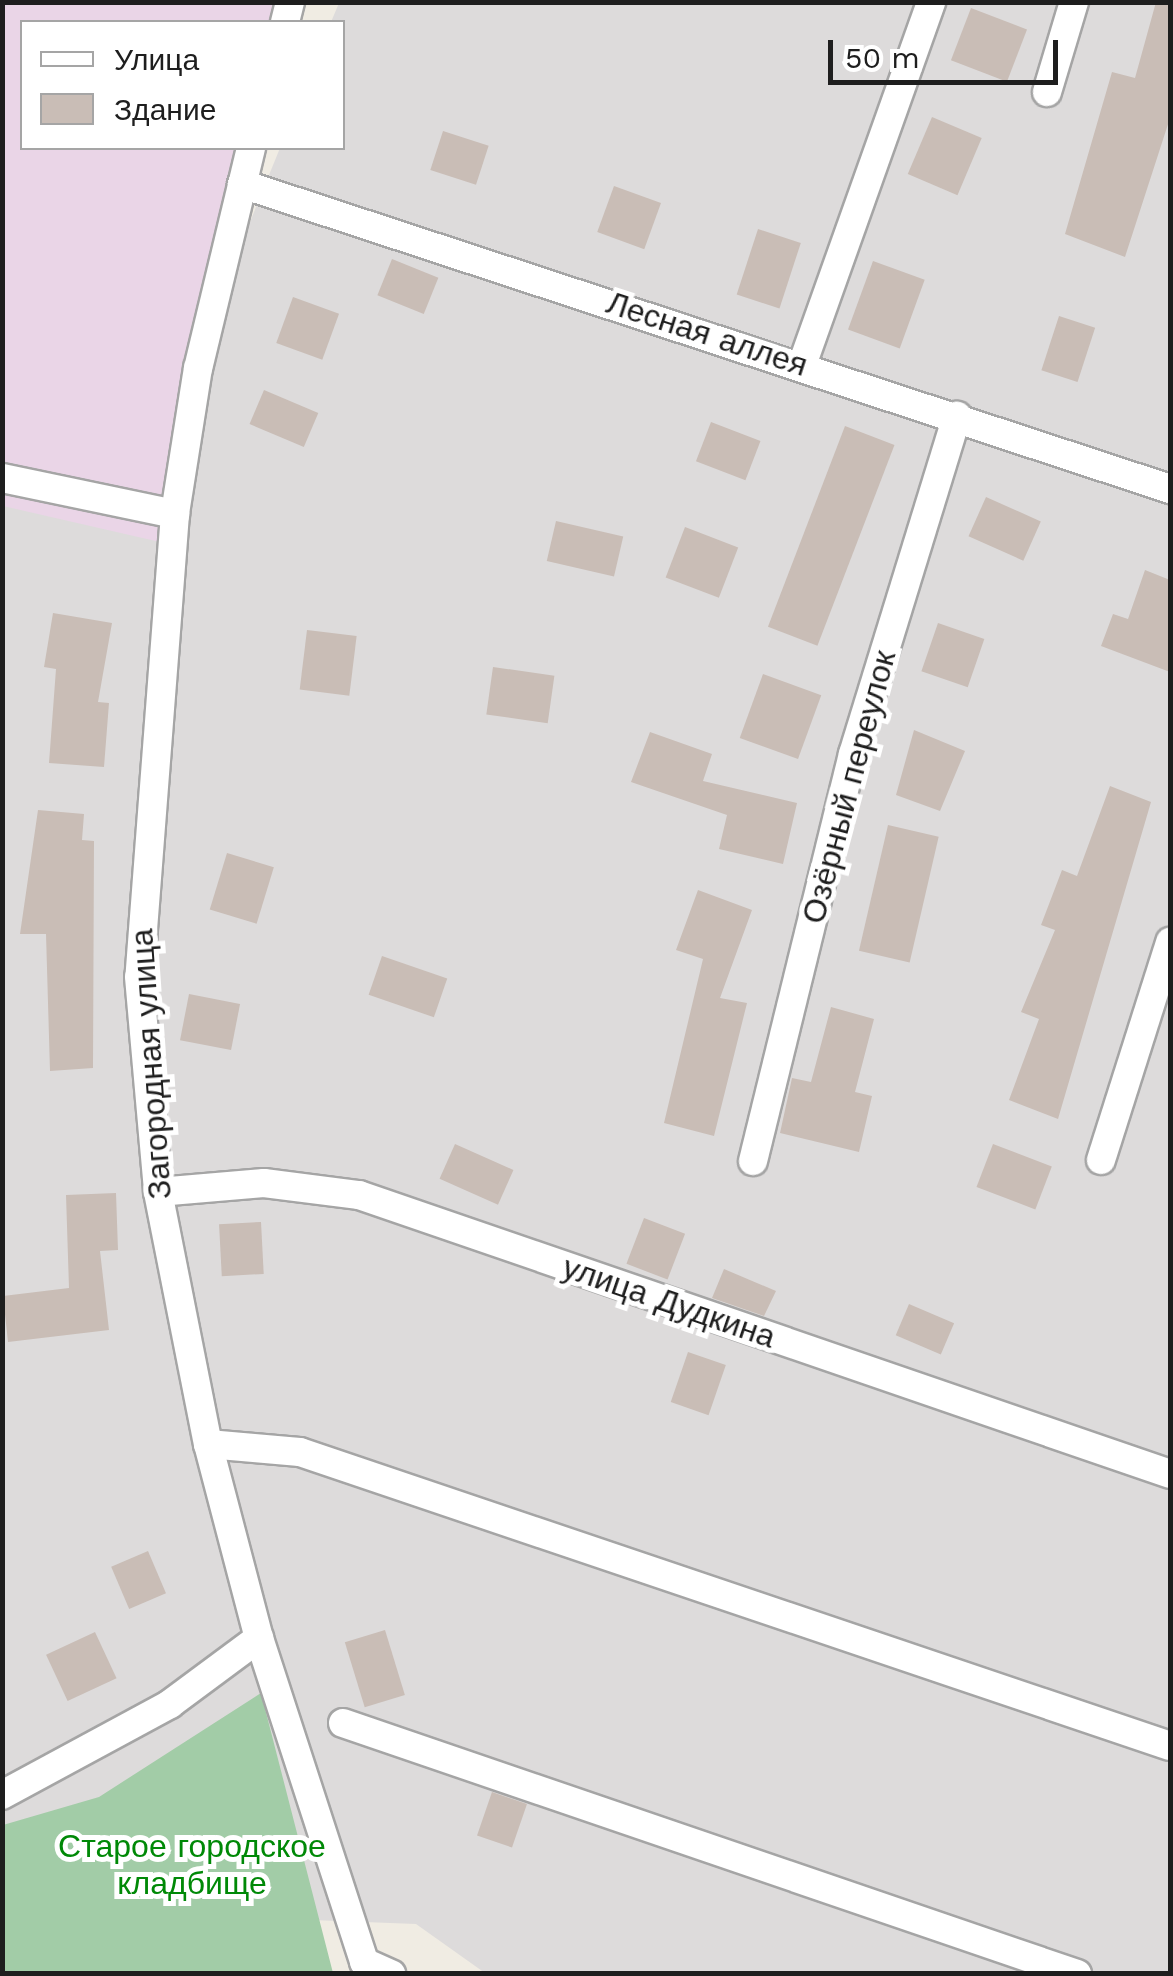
<!DOCTYPE html>
<html>
<head>
<meta charset="utf-8">
<style>
	body { margin:0 }
	#map { position:relative; width:1173px; height:1976px; overflow:hidden; background:#f0ece3; font-family:"Work Sans",sans-serif }
	div>[style] { position:absolute }
	.residential>* { inset:0; background:#dddbdb }
	.industrial>* { inset:0; background:#ead5e7 }
	.cemetery>* { inset:0; background:#a2cca7 }
	.building>* { inset:0; background:#c9bdb6; transform-origin:0 0 }
	.roads { filter:drop-shadow(2px 0 #a5a5a5) drop-shadow(-2px 0 #a5a5a5) drop-shadow(0 2px #a5a5a5) drop-shadow(0 -2px #a5a5a5) }
	.minor>* { height:28px; margin:-14px; padding:0 14px; transform-origin:14px; border-radius:14px; background:#fff }
	span { translate:-50% -50%; white-space:nowrap; text-align:center; line-height:1.15; -webkit-text-stroke:10px #fff; paint-order:stroke }
	.street-label { font-size:32px; color:#1e1e1e }
	.park-label { font-size:32px; color:#008907 }
	.frame { position:absolute; inset:0; border:5px solid #1e1e1e; pointer-events:none }
	.legend { position:absolute; left:20px; top:20px; width:325px; height:130px; box-sizing:border-box; background:#fff; border:2px solid #a5a5a5; margin:0; padding:12px 18px; list-style:none; font-size:30px; color:#1e1e1e }
	.legend li { display:flex; align-items:center; gap:20px; height:50px }
	.legend b { width:50px; border:2px solid #a5a5a5 }
	.scale { position:absolute; left:828px; top:40px; width:230px; height:45px; box-sizing:border-box; border:5px solid #1e1e1e; border-top:0; padding-left:12px; font-size:30px; line-height:35px; white-space:nowrap; color:#1e1e1e; -webkit-text-stroke:8px #fff; paint-order:stroke }
</style>
</head>
<body>
<div id="map">
	<div class="residential">
		<i style="clip-path:polygon(339px 3px,1170px 3px,1170px 1973px,485px 1973px,416px 1924px,3px 1908px,2px 499px,147px 521px,179px 397px,280px 148px,342px 148px,342px 22px,331px 22px)"></i>
	</div>
	<div class="industrial">
		<i style="clip-path:polygon(2px 3px,279px 3px,274px 22px,22px 22px,22px 148px,236px 148px,189px 340px,160px 542px,3px 506px)"></i>
	</div>
	<div class="cemetery">
		<i style="clip-path:polygon(261px 1693px,333px 1973px,3px 1973px,3px 1825px,99px 1797px)"></i>
	</div>
	<div class="building">
		<i style="clip-path:polygon(1156px 2px,1170px 2px,1170px 118px,1125px 257px,1065px 234px,1112px 72px,1135px 78px)"></i>
		<i style="left:971px;top:8px;width:60px;height:56px;rotate:21deg"></i>
		<i style="left:932px;top:117px;width:54px;height:62px;rotate:23deg"></i>
		<i style="left:443px;top:131px;width:48px;height:41px;rotate:18deg"></i>
		<i style="left:614px;top:186px;width:50px;height:49px;rotate:20deg"></i>
		<i style="left:758px;top:229px;width:45px;height:69px;rotate:18deg"></i>
		<i style="left:392px;top:259px;width:50px;height:39px;rotate:22deg"></i>
		<i style="left:873px;top:261px;width:55px;height:73px;rotate:20deg"></i>
		<i style="left:293px;top:297px;width:49px;height:49px;rotate:20deg"></i>
		<i style="left:1059px;top:316px;width:38px;height:57px;rotate:18deg"></i>
		<i style="left:264px;top:390px;width:59px;height:37px;rotate:23deg"></i>
		<i style="left:711px;top:422px;width:53px;height:42px;rotate:21deg"></i>
		<i style="left:845px;top:426px;width:53px;height:215px;rotate:21deg"></i>
		<i style="left:986px;top:497px;width:60px;height:43px;rotate:24deg"></i>
		<i style="left:556px;top:521px;width:69px;height:41px;rotate:13deg"></i>
		<i style="left:685px;top:527px;width:57px;height:54px;rotate:21deg"></i>
		<i style="clip-path:polygon(1145px 570px,1170px 580px,1170px 672px,1101px 646px,1113px 614px,1128px 619px)"></i>
		<i style="clip-path:polygon(53px 613px,112px 623px,98px 702px,109px 703px,104px 767px,49px 763px,56px 669px,44px 667px)"></i>
		<i style="left:938px;top:623px;width:49px;height:51px;rotate:19deg"></i>
		<i style="left:307px;top:630px;width:50px;height:60px;rotate:7deg"></i>
		<i style="left:493px;top:667px;width:62px;height:48px;rotate:8deg"></i>
		<i style="left:763px;top:674px;width:62px;height:68px;rotate:20deg"></i>
		<i style="clip-path:polygon(914px 730px,965px 751px,940px 811px,896px 795px)"></i>
		<i style="clip-path:polygon(650px 732px,712px 754px,703px 781px,797px 803px,783px 864px,719px 849px,727px 815px,631px 782px)"></i>
		<i style="clip-path:polygon(1110px 786px,1151px 802px,1058px 1119px,1009px 1100px,1039px 1019px,1021px 1012px,1055px 930px,1041px 925px,1062px 870px,1077px 876px)"></i>
		<i style="clip-path:polygon(38px 810px,84px 814px,82px 840px,94px 841px,93px 1068px,50px 1071px,46px 934px,20px 934px)"></i>
		<i style="left:888px;top:825px;width:52px;height:129px;rotate:13deg"></i>
		<i style="left:227px;top:853px;width:49px;height:59px;rotate:17deg"></i>
		<i style="clip-path:polygon(698px 890px,752px 910px,720px 998px,747px 1003px,714px 1136px,664px 1123px,703px 959px,676px 950px)"></i>
		<i style="left:382px;top:956px;width:69px;height:41px;rotate:19deg"></i>
		<i style="left:189px;top:994px;width:52px;height:47px;rotate:11deg"></i>
		<i style="clip-path:polygon(831px 1007px,874px 1019px,855px 1092px,872px 1096px,859px 1152px,780px 1133px,792px 1078px,811px 1082px)"></i>
		<i style="left:455px;top:1144px;width:64px;height:38px;rotate:24deg"></i>
		<i style="left:993px;top:1144px;width:63px;height:46px;rotate:21deg"></i>
		<i style="clip-path:polygon(116px 1193px,118px 1250px,100px 1251px,109px 1330px,8px 1342px,3px 1296px,69px 1288px,66px 1195px)"></i>
		<i style="left:644px;top:1218px;width:44px;height:49px;rotate:21deg"></i>
		<i style="left:261px;top:1222px;width:52px;height:42px;rotate:87deg"></i>
		<i style="clip-path:polygon(724px 1269px,776px 1291px,764px 1316px,712px 1298px)"></i>
		<i style="left:909px;top:1304px;width:49px;height:34px;rotate:23deg"></i>
		<i style="left:688px;top:1352px;width:40px;height:53px;rotate:19deg"></i>
		<i style="left:148px;top:1551px;width:46px;height:40px;rotate:67deg"></i>
		<i style="left:385px;top:1630px;width:68px;height:42px;rotate:73deg"></i>
		<i style="left:95px;top:1632px;width:51px;height:54px;rotate:65deg"></i>
		<i style="left:492px;top:1792px;width:37px;height:46px;rotate:19deg"></i>
	</div>
	<div class="roads">
		<div class="minor">
			<i style="left:285px;top:22px;width:21px;rotate:-76deg"></i>
			<i style="left:1047px;top:92px;width:94px;rotate:-73.3deg"></i>
			<i style="left:251px;top:148px;width:226px;rotate:103.5deg"></i>
			<i style="left:198px;top:368px;width:148px;rotate:99deg"></i>
			<i style="left:175px;top:514px;width:464px;rotate:94.4deg"></i>
			<i style="left:139px;top:977px;width:216px;rotate:84.9deg"></i>
			<i style="left:158px;top:1192px;width:257px;rotate:78.8deg"></i>
			<i style="left:208px;top:1444px;width:201px;rotate:75.3deg"></i>
			<i style="left:259px;top:1638px;width:341px;rotate:72deg"></i>
			<i style="left:364px;top:1962px;width:30px;rotate:24deg"></i>
			<i style="left:242px;top:184px;width:977px;rotate:18.19deg"></i>
			<i style="left:802px;top:365px;width:385px;rotate:-70.4deg"></i>
			<i style="left:2px;top:478px;width:177px;rotate:11.8deg"></i>
			<i style="left:1101px;top:1160px;width:229px;rotate:-72.4deg"></i>
			<i style="left:753px;top:1161px;width:419px;rotate:-76.2deg"></i>
			<i style="left:853px;top:754px;width:354px;rotate:-72.9deg"></i>
			<i style="left:158px;top:1192px;width:106px;rotate:-4.9deg"></i>
			<i style="left:264px;top:1183px;width:96px;rotate:7.2deg"></i>
			<i style="left:359px;top:1195px;width:858px;rotate:18.98deg"></i>
			<i style="left:208px;top:1444px;width:92px;rotate:5deg"></i>
			<i style="left:300px;top:1452px;width:918px;rotate:18.67deg"></i>
			<i style="left:343px;top:1723px;width:776px;rotate:18.88deg"></i>
			<i style="left:2px;top:1795px;width:191px;rotate:-28.4deg"></i>
			<i style="left:170px;top:1704px;width:111px;rotate:-36.6deg"></i>
		</div>
	</div>
	<div class="street-label">
		<span style="left:707px;top:334px;rotate:18deg">Лесная аллея</span>
		<span style="left:849px;top:787px;rotate:-75deg">Озёрный переулок</span>
		<span style="left:151px;top:1064px;rotate:-94deg">Загородная улица</span>
		<span style="left:669px;top:1302px;rotate:19deg">улица Дудкина</span>
	</div>
	<div class="park-label">
		<span style="left:192px;top:1865px">Старое городское<br>кладбище</span>
	</div>
	<div class="frame"></div>
	<ul class="legend">
	<li><b style="height:12px;background:#fff"></b>Улица</li>
	<li><b style="height:28px;background:#c9bdb6"></b>Здание</li>
	</ul>
	<div class="scale">50 m</div>
</div>
</body>
</html>
